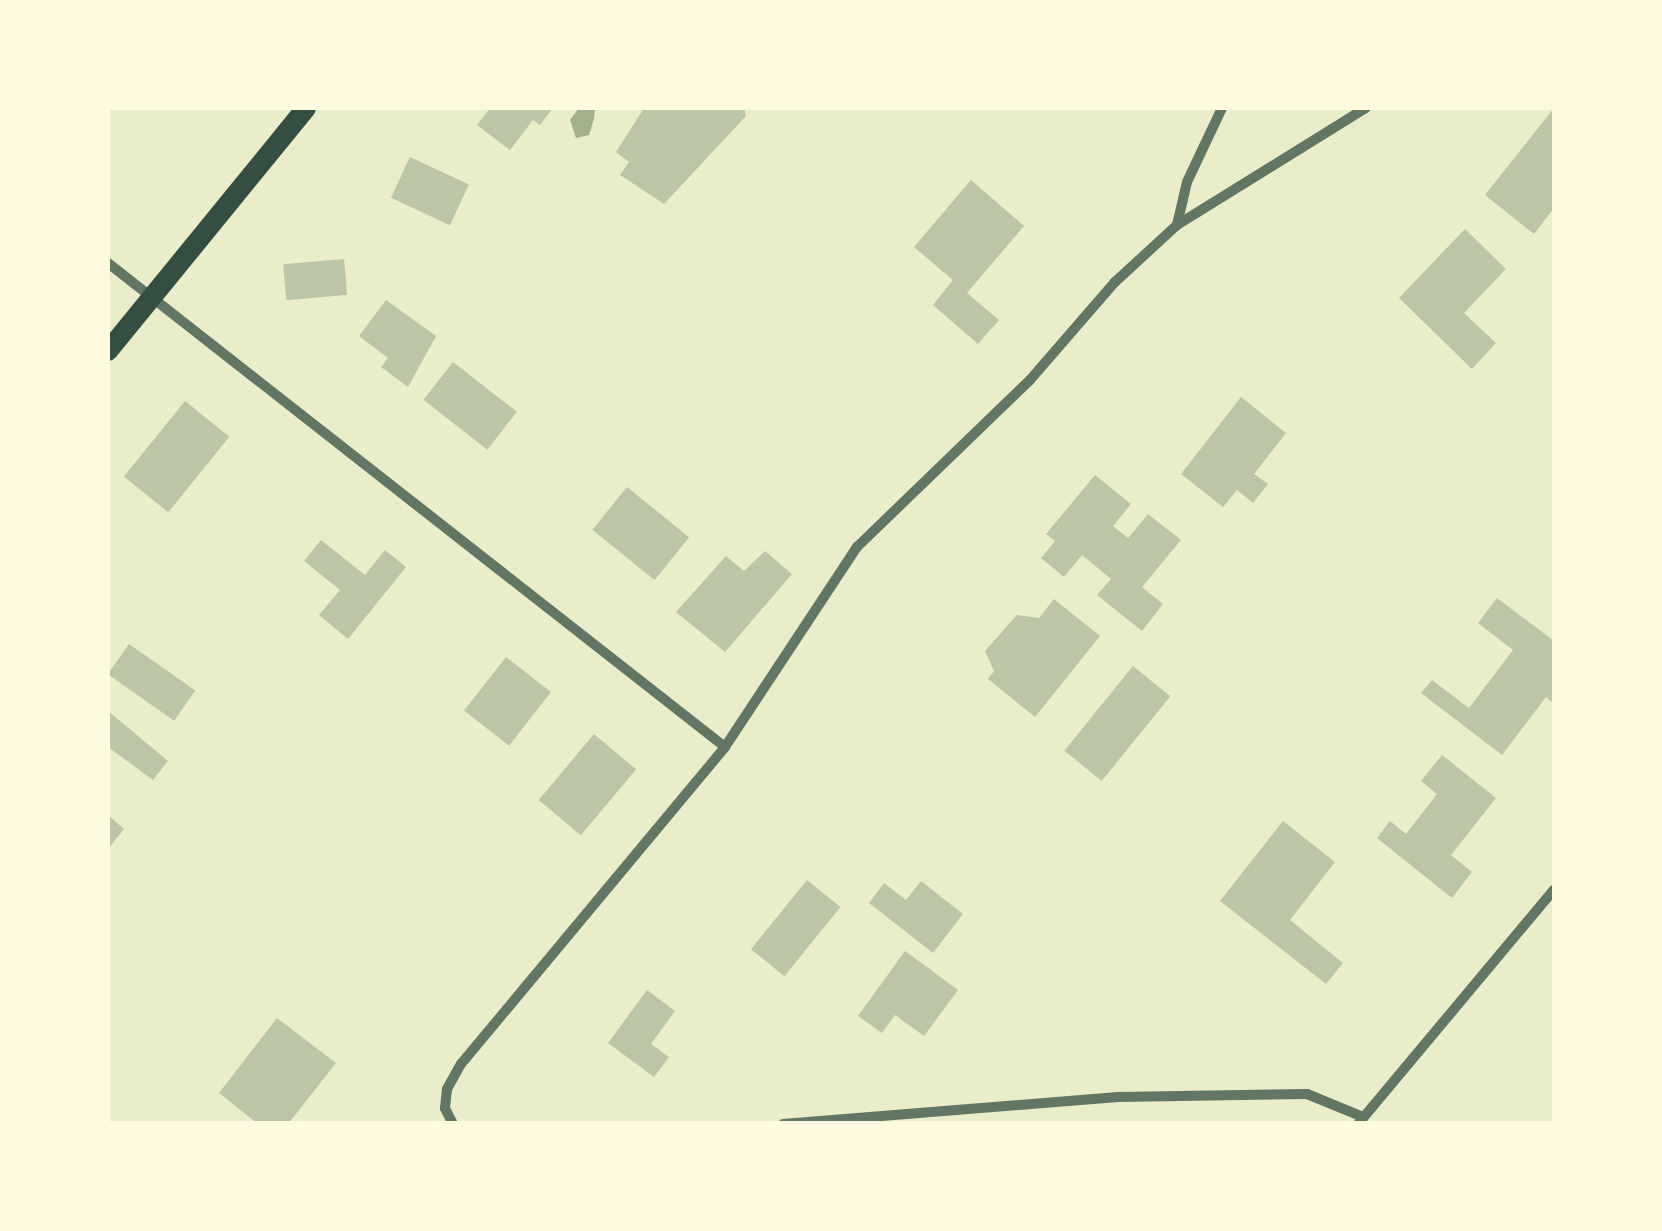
<!DOCTYPE html>
<html>
<head>
<meta charset="utf-8">
<style>
	body { margin:0 }
	#map { position:relative; width:1662px; height:1231px; overflow:hidden; background:#e9edc9; font-family:"Zilla Slab",serif }
	div>[style] { position:absolute }
	.water>* { inset:0; background:#a3b18a }
	.building>* { inset:0; background:#bcc5a7; transform-origin:0 0 }
	.minor>* { height:10px; margin:-5px; padding:0 5px; transform-origin:5px; border-radius:5px; background:#617663 }
	.secondary>* { height:20px; margin:-10px; padding:0 10px; transform-origin:10px; border-radius:10px; background:#344e41 }
	span { translate:-50% -50%; white-space:nowrap; text-align:center; line-height:1.15; -webkit-text-stroke:8px #fefae0; paint-order:stroke }
	.frame { position:absolute; inset:0; border:110px solid #fefae0; pointer-events:none }
</style>
</head>
<body>
<div id="map">
	<div class="water">
		<i style="clip-path:polygon(579px 108px,595px 108px,594px 119px,589px 135px,576px 138px,570px 120px)"></i>
	</div>
	<div class="building">
		<i style="clip-path:polygon(490px 108px,553px 108px,540px 125px,533px 120px,510px 150px,477px 125px)"></i>
		<i style="clip-path:polygon(644px 108px,744px 108px,746px 116px,664px 204px,620px 175px,629px 162px,616px 152px)"></i>
		<i style="clip-path:polygon(1554px 108px,1554px 208px,1534px 234px,1485px 195px)"></i>
		<i style="left:410px;top:157px;width:65px;height:45px;rotate:25deg"></i>
		<i style="clip-path:polygon(971px 180px,1024px 226px,967px 293px,999px 320px,978px 344px,933px 305px,953px 280px,914px 247px)"></i>
		<i style="clip-path:polygon(1465px 229px,1506px 269px,1464px 313px,1496px 343px,1472px 369px,1399px 298px)"></i>
		<i style="left:344px;top:259px;width:36px;height:61px;rotate:85deg"></i>
		<i style="clip-path:polygon(386px 300px,436px 336px,408px 387px,381px 367px,388px 358px,359px 336px)"></i>
		<i style="left:453px;top:362px;width:81px;height:48px;rotate:38deg"></i>
		<i style="clip-path:polygon(1241px 397px,1286px 433px,1254px 474px,1268px 484px,1253px 503px,1237px 490px,1223px 507px,1181px 474px)"></i>
		<i style="left:185px;top:401px;width:57px;height:97px;rotate:39deg"></i>
		<i style="clip-path:polygon(1095px 475px,1131px 504px,1113px 526px,1128px 538px,1148px 514px,1181px 540px,1142px 587px,1163px 604px,1142px 631px,1097px 595px,1111px 579px,1082px 555px,1064px 577px,1041px 558px,1055px 541px,1046px 534px)"></i>
		<i style="left:627px;top:487px;width:80px;height:55px;rotate:39deg"></i>
		<i style="clip-path:polygon(321px 540px,365px 575px,385px 550px,406px 567px,348px 639px,319px 615px,340px 590px,304px 561px)"></i>
		<i style="clip-path:polygon(765px 551px,792px 574px,725px 652px,676px 612px,726px 556px,744px 571px)"></i>
		<i style="clip-path:polygon(1497px 598px,1554px 641px,1554px 704px,1546px 697px,1502px 755px,1421px 693px,1432px 680px,1469px 708px,1513px 650px,1478px 623px)"></i>
		<i style="clip-path:polygon(1054px 599px,1100px 636px,1035px 717px,988px 679px,994px 671px,985px 651px,1017px 615px,1039px 618px)"></i>
		<i style="left:129px;top:644px;width:81px;height:37px;rotate:35deg"></i>
		<i style="left:506px;top:657px;width:57px;height:68px;rotate:38deg"></i>
		<i style="left:1133px;top:666px;width:48px;height:109px;rotate:39deg"></i>
		<i style="clip-path:polygon(108px 711px,168px 761px,153px 780px,108px 747px)"></i>
		<i style="left:594px;top:734px;width:55px;height:86px;rotate:40deg"></i>
		<i style="clip-path:polygon(1442px 755px,1496px 798px,1451px 855px,1472px 872px,1452px 898px,1377px 838px,1390px 821px,1406px 834px,1437px 794px,1421px 781px)"></i>
		<i style="clip-path:polygon(108px 815px,124px 829px,108px 849px)"></i>
		<i style="clip-path:polygon(1283px 821px,1335px 862px,1290px 920px,1343px 963px,1326px 984px,1220px 901px)"></i>
		<i style="left:807px;top:880px;width:43px;height:89px;rotate:39deg"></i>
		<i style="clip-path:polygon(921px 881px,963px 914px,933px 953px,869px 903px,884px 883px,906px 900px)"></i>
		<i style="clip-path:polygon(905px 951px,958px 990px,924px 1036px,895px 1015px,882px 1033px,858px 1016px)"></i>
		<i style="clip-path:polygon(647px 990px,675px 1011px,651px 1044px,669px 1057px,654px 1077px,608px 1043px)"></i>
		<i style="clip-path:polygon(277px 1018px,336px 1063px,288px 1124px,258px 1124px,219px 1093px)"></i>
	</div>
	<div class="minor">
		<i style="left:1177px;top:225px;width:44px;rotate:-76.9deg"></i>
		<i style="left:1187px;top:182px;width:82px;rotate:-64.7deg"></i>
		<i style="left:108px;top:263px;width:784px;rotate:38.11deg"></i>
		<i style="left:453px;top:1124px;width:18px;rotate:-117deg"></i>
		<i style="left:445px;top:1108px;width:19px;rotate:-84deg"></i>
		<i style="left:447px;top:1089px;width:29px;rotate:-61deg"></i>
		<i style="left:461px;top:1064px;width:413px;rotate:-50.2deg"></i>
		<i style="left:725px;top:747px;width:240px;rotate:-56.6deg"></i>
		<i style="left:857px;top:547px;width:240px;rotate:-44deg"></i>
		<i style="left:1030px;top:380px;width:130px;rotate:-49.1deg"></i>
		<i style="left:1115px;top:282px;width:84px;rotate:-42.6deg"></i>
		<i style="left:1177px;top:225px;width:222px;rotate:-31.8deg"></i>
		<i style="left:783px;top:1124px;width:336px;rotate:-4.6deg"></i>
		<i style="left:1118px;top:1097px;width:189px;rotate:-0.9deg"></i>
		<i style="left:1307px;top:1094px;width:61px;rotate:22.3deg"></i>
		<i style="left:1358px;top:1124px;width:305px;rotate:-50.1deg"></i>
	</div>
	<div class="secondary">
		<i style="left:108px;top:351px;width:313px;rotate:-50.8deg"></i>
	</div>
	<div class="frame"></div>
</div>
</body>
</html>
